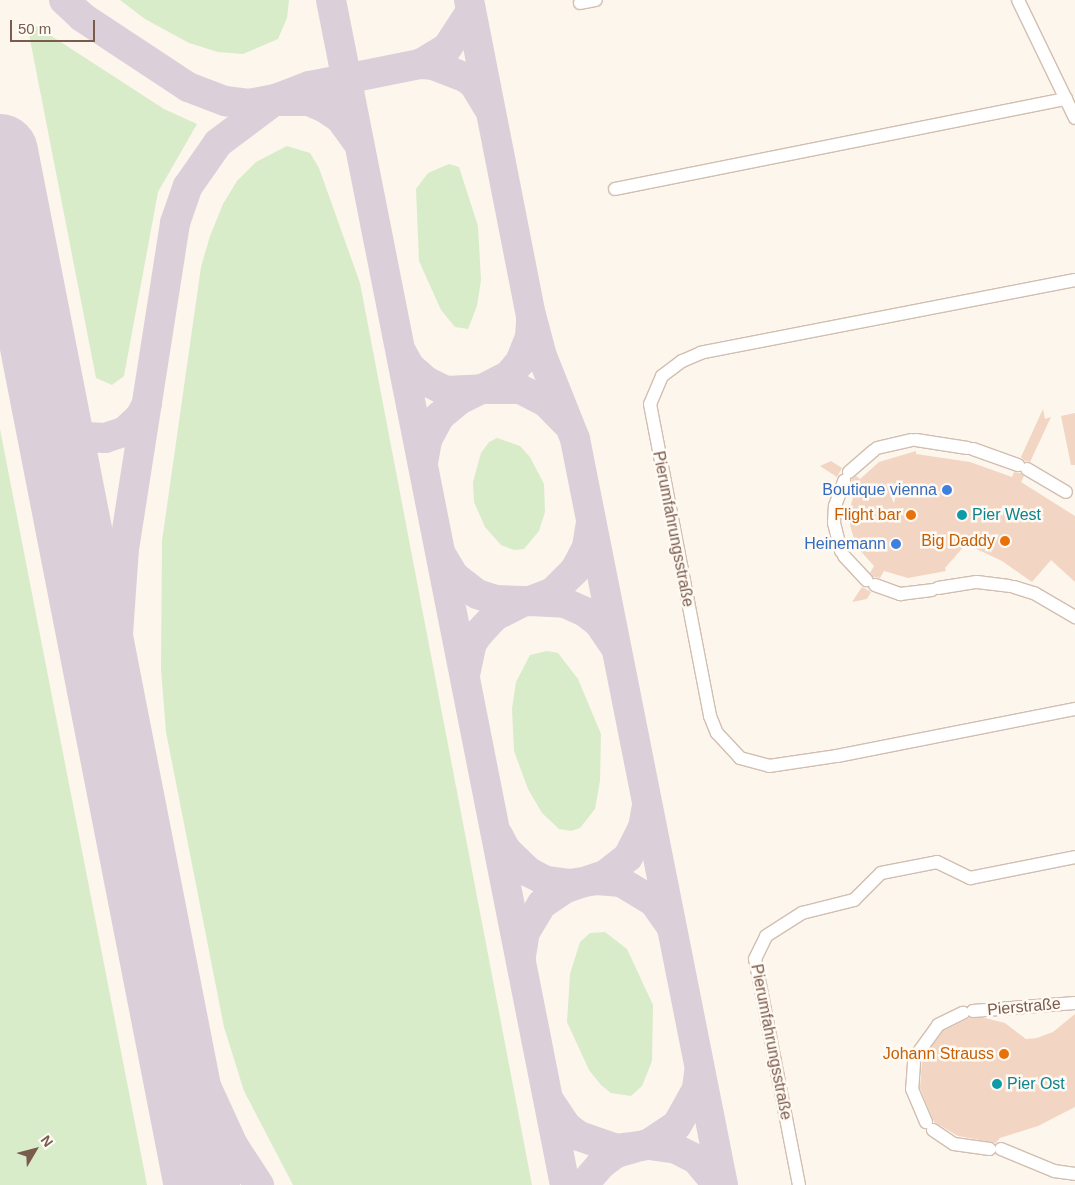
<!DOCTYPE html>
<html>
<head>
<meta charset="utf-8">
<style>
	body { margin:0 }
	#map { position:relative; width:1075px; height:1185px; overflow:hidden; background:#fdf6ec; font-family:Arial,sans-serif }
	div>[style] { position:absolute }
	.green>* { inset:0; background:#d8ecc9 }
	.taxiway>* { height:30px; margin:-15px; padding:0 15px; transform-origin:15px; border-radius:15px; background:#dbcfda }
	.runway>* { height:76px; margin:-38px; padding:0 38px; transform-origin:38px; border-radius:38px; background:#dbcfda }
	.building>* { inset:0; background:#f3d5c3 }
	.roads { filter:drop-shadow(1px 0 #d1beb0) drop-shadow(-1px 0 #d1beb0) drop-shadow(0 1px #d1beb0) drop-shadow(0 -1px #d1beb0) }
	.minor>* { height:12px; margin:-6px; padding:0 6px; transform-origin:6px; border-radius:6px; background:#fff }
	.dots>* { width:14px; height:14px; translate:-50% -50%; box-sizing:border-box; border:2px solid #fffaf3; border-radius:50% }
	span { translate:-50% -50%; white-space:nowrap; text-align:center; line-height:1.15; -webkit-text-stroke:5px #fffaf3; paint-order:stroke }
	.shop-label { font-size:16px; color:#366cbe }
	.right { translate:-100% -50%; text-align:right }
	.food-label { font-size:16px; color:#c56008 }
	.culture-label { font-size:16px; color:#0d838f }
	.left { translate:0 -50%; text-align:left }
	.street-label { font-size:16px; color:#7a5c4d }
	.north { position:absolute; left:10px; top:1125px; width:50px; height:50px; -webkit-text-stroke:4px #fffaf3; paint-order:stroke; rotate:53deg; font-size:14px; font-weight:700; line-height:20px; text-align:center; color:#7a5c4d }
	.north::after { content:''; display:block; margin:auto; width:18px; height:22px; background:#7a5c4d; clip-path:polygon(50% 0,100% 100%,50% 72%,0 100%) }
	.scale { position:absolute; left:10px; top:20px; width:85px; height:22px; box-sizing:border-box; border:2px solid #7a5c4d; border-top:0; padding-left:6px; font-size:15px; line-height:18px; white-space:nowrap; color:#7a5c4d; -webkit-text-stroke:4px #fffaf3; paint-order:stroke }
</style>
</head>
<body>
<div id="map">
	<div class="green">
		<i style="clip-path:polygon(120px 0,289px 0,287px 18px,278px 39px,243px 54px,218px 52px,189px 43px,145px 19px)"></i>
		<i style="clip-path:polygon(36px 26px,164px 109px,197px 124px,158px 192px,124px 376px,112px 385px,96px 378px,29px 34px)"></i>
		<i style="clip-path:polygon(287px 146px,310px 153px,319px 168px,360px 283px,532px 1185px,293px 1185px,244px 1091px,224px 1027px,166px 732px,161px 669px,162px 541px,201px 267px,210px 236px,223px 204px,237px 181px,256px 162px)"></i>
		<i style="clip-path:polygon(449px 164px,459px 167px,478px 226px,481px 280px,477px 306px,468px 329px,455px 327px,441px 310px,419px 261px,416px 189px,428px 173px)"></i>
		<i style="clip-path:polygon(0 429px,147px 1185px,0 1185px)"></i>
		<i style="clip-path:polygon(497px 438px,520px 446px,530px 457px,544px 484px,545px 512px,539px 531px,524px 549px,514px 550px,501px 545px,485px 527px,474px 502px,473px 482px,481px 453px,489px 442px)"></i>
		<i style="clip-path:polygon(547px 651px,558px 653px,578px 679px,601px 734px,600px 781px,595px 809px,580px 828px,571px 831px,559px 829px,542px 813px,528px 789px,514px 751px,512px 709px,516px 682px,530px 655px)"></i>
		<i style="clip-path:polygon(605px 932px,627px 949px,653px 1005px,652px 1061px,642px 1086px,631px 1096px,611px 1093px,601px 1085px,589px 1070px,567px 1022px,570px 974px,580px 942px,590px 933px)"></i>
	</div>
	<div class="taxiway">
		<i style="left:64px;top:0;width:25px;rotate:43deg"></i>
		<i style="left:82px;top:17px;width:127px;rotate:33.4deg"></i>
		<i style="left:188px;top:87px;width:40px;rotate:21deg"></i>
		<i style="left:225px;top:101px;width:24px;rotate:7deg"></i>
		<i style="left:249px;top:104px;width:26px;rotate:-11deg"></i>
		<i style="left:331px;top:0;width:1208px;rotate:78.83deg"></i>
		<i style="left:469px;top:0;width:321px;rotate:78.9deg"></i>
		<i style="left:531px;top:315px;width:42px;rotate:75deg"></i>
		<i style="left:542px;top:356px;width:89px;rotate:68.3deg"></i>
		<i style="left:575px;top:439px;width:761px;rotate:78.78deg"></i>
		<i style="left:420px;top:64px;width:31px;rotate:-31deg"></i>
		<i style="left:447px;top:48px;width:44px;rotate:-57deg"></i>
		<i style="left:280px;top:101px;width:29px"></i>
		<i style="left:309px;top:101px;width:17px;rotate:24deg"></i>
		<i style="left:325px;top:108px;width:18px;rotate:34deg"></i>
		<i style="left:340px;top:118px;width:29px;rotate:54deg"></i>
		<i style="left:401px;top:351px;width:18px;rotate:61deg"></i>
		<i style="left:410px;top:367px;width:21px;rotate:41deg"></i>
		<i style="left:426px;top:381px;width:22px;rotate:27deg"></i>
		<i style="left:446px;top:391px;width:36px;rotate:-3deg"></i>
		<i style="left:482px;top:389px;width:29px;rotate:-27deg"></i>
		<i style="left:508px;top:376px;width:18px;rotate:-49deg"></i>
		<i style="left:520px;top:362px;width:27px;rotate:-68deg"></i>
		<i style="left:530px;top:337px;width:16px;rotate:-86deg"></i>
		<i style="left:47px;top:392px;width:20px;rotate:72deg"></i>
		<i style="left:53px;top:411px;width:17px;rotate:54deg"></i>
		<i style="left:63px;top:425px;width:26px;rotate:28deg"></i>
		<i style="left:86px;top:437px;width:19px;rotate:3deg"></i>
		<i style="left:105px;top:438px;width:20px;rotate:-18deg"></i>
		<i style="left:124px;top:432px;width:22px;rotate:-43deg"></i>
		<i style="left:140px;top:417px;width:15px;rotate:-62deg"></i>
		<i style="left:423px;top:463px;width:23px;rotate:-80deg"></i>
		<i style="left:427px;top:440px;width:27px;rotate:-62deg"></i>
		<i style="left:440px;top:416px;width:25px;rotate:-40deg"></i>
		<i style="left:459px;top:400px;width:25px;rotate:-26deg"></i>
		<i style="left:482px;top:389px;width:38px"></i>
		<i style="left:520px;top:389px;width:29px;rotate:27deg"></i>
		<i style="left:546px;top:402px;width:28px;rotate:46deg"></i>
		<i style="left:442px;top:556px;width:23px;rotate:59deg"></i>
		<i style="left:454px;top:576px;width:29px;rotate:38deg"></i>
		<i style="left:477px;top:594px;width:19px;rotate:18deg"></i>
		<i style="left:495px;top:600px;width:35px;rotate:2deg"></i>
		<i style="left:530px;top:601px;width:25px;rotate:-21deg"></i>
		<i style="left:553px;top:592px;width:31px;rotate:-45deg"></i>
		<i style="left:575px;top:570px;width:26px;rotate:-62deg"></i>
		<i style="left:587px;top:547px;width:20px;rotate:-81deg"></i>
		<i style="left:530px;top:601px;width:35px;rotate:3deg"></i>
		<i style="left:565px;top:603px;width:22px;rotate:24deg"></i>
		<i style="left:585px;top:612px;width:18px;rotate:38deg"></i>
		<i style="left:599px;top:623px;width:27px;rotate:56deg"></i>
		<i style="left:465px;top:675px;width:33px;rotate:-78deg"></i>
		<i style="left:472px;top:643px;width:12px;rotate:-55deg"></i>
		<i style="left:479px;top:633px;width:23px;rotate:-47deg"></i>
		<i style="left:495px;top:616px;width:28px;rotate:-27deg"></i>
		<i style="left:129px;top:809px;width:88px;rotate:-95.8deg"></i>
		<i style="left:120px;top:721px;width:87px;rotate:-91.3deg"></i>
		<i style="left:118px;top:634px;width:85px;rotate:-86deg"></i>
		<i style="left:124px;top:549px;width:330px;rotate:-81.1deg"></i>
		<i style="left:175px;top:223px;width:39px;rotate:-71deg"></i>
		<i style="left:188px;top:186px;width:52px;rotate:-55.1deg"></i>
		<i style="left:218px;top:143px;width:75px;rotate:-36.9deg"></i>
		<i style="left:278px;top:98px;width:34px;rotate:-21deg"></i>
		<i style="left:310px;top:86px;width:112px;rotate:-11.3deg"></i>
		<i style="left:420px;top:64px;width:13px;rotate:4deg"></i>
		<i style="left:433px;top:65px;width:34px;rotate:21deg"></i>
		<i style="left:465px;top:77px;width:11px;rotate:38deg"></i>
		<i style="left:474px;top:84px;width:27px;rotate:59deg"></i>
		<i style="left:498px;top:835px;width:17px;rotate:62deg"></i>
		<i style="left:506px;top:850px;width:32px;rotate:44deg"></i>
		<i style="left:529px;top:872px;width:19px;rotate:28deg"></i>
		<i style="left:546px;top:881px;width:23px;rotate:7deg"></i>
		<i style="left:569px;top:884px;width:28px;rotate:-8deg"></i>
		<i style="left:597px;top:880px;width:24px;rotate:5deg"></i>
		<i style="left:621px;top:882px;width:39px;rotate:31deg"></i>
		<i style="left:654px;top:902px;width:29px;rotate:55deg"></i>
		<i style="left:150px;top:916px;width:165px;rotate:72.3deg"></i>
		<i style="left:200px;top:1073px;width:79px;rotate:65.4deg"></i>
		<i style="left:233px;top:1145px;width:48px;rotate:57deg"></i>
		<i style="left:521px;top:956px;width:24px;rotate:-81deg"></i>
		<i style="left:525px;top:932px;width:33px;rotate:-59deg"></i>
		<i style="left:542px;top:904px;width:29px;rotate:-34deg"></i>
		<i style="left:566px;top:888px;width:41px;rotate:-18.4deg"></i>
		<i style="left:605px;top:875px;width:29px;rotate:-38deg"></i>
		<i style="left:628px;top:857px;width:33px;rotate:-63deg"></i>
		<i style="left:643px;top:828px;width:22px;rotate:-80deg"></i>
		<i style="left:550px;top:1102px;width:30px;rotate:56deg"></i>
		<i style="left:567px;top:1127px;width:15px;rotate:37deg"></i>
		<i style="left:579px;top:1136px;width:39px;rotate:19deg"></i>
		<i style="left:616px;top:1149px;width:33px;rotate:-7deg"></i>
		<i style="left:649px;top:1145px;width:27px;rotate:8deg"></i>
		<i style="left:676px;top:1149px;width:22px;rotate:27deg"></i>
		<i style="left:696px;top:1159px;width:34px;rotate:50deg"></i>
		<i style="left:583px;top:1185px;width:28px;rotate:-49deg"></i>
		<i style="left:601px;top:1164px;width:19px;rotate:-36deg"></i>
		<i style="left:616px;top:1153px;width:35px;rotate:-16deg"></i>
		<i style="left:650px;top:1143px;width:32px;rotate:-34deg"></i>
		<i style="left:677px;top:1125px;width:41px;rotate:-60.9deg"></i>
		<i style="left:697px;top:1089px;width:16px;rotate:-83deg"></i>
	</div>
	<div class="runway">
		<i style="left:0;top:152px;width:1053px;rotate:78.94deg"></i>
	</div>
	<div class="building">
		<i style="clip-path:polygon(1043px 409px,1045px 419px,1051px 417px,1030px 462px,1025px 461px,1021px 457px)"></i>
		<i style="clip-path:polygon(1075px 413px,1075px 465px,1071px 465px,1061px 416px)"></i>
		<i style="clip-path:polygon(916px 451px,916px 454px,970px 462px,1012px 477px,1014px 472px,1020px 473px,1024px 476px,1021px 482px,1075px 516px,1075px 582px,1051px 560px,1032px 582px,1002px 561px,966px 544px,945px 568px,946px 571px,908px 578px,884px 571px,880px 578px,873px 577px,870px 573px,874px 566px,856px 546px,850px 525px,850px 508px,856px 488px,851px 485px,852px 479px,856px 476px,860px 479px,879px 462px)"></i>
		<i style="clip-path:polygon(831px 461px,842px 468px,837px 477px,820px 466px)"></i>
		<i style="clip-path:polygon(862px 587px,871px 592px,867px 599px,852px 602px)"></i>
		<i style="clip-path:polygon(1075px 1014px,1075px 1107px,1038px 1126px,1000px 1138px,996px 1143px,958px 1136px,934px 1122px,920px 1088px,922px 1060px,943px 1031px,969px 1018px,985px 1018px,1005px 1023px,1026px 1039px,1037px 1038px,1053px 1032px)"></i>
	</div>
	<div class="roads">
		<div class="minor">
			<i style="left:1018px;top:0;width:131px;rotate:64.2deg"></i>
			<i style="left:580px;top:3px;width:16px;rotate:-11deg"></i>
			<i style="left:615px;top:189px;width:460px;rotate:-11.3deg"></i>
			<i style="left:1075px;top:280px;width:381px;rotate:169deg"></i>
			<i style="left:701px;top:353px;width:21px;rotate:157deg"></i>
			<i style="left:682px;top:361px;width:25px;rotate:143deg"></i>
			<i style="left:662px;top:376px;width:30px;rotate:113deg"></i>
			<i style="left:650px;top:404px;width:318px;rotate:79.1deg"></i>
			<i style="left:710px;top:716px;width:18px;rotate:68deg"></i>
			<i style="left:717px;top:733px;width:34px;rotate:47deg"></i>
			<i style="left:740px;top:758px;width:30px;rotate:15deg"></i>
			<i style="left:769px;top:766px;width:69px;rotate:-8.4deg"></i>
			<i style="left:837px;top:756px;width:243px;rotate:-11.2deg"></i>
			<i style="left:916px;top:440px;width:52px;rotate:8.9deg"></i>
			<i style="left:877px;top:448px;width:35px;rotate:-13deg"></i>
			<i style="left:973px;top:449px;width:48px;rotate:19.6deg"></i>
			<i style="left:1027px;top:469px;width:45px;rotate:30.5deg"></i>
			<i style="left:849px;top:472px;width:32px;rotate:-41deg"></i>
			<i style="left:841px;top:551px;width:29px;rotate:-104deg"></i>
			<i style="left:834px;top:523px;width:17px;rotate:-87deg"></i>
			<i style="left:835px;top:506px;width:27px;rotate:-70deg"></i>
			<i style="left:844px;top:556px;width:33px;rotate:47deg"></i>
			<i style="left:875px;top:585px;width:27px;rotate:20deg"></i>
			<i style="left:900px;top:594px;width:32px;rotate:-7deg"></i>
			<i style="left:1014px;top:587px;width:21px;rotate:17deg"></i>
			<i style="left:1034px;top:593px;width:48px;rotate:30.3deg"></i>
			<i style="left:938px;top:588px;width:39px;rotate:-9deg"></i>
			<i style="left:977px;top:582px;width:32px;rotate:7deg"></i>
			<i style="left:973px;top:1011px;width:102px;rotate:-4.5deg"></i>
			<i style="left:918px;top:1053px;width:34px;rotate:-54deg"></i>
			<i style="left:938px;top:1025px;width:28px;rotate:-26deg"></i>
			<i style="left:914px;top:1063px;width:26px;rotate:94deg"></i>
			<i style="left:912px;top:1089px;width:36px;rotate:67deg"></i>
			<i style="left:933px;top:1130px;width:25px;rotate:34deg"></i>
			<i style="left:954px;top:1144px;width:36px;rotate:8deg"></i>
			<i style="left:1001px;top:1149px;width:57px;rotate:22.5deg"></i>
			<i style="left:1054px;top:1171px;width:21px;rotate:8deg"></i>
			<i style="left:799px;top:1185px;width:230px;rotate:-101deg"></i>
			<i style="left:755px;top:959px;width:25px;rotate:-64deg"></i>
			<i style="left:766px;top:936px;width:43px;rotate:-32.6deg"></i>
			<i style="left:802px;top:913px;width:54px;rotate:-14deg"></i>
			<i style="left:854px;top:900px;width:38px;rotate:-45deg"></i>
			<i style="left:881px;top:873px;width:57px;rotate:-11.1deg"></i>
			<i style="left:937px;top:862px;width:37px;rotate:26deg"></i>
			<i style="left:970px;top:878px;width:107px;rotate:-11.3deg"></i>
		</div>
	</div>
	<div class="dots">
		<i style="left:947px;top:490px;background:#3f7fe0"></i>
		<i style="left:911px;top:515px;background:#e8710a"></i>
		<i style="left:962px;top:515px;background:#0f9aa8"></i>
		<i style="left:1005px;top:541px;background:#e8710a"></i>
		<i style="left:896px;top:544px;background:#3f7fe0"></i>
		<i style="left:1004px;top:1054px;background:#e8710a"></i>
		<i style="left:997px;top:1084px;background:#0f9aa8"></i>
	</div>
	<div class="shop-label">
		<span class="right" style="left:937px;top:490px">Boutique vienna</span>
		<span class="right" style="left:886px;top:544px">Heinemann</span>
	</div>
	<div class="food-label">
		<span class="right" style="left:901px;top:515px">Flight bar</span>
		<span class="right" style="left:995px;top:541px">Big Daddy</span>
		<span class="right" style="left:994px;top:1054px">Johann Strauss</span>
	</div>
	<div class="culture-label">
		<span class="left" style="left:972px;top:515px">Pier West</span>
		<span class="left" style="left:1007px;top:1084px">Pier Ost</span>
	</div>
	<div class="street-label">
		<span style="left:673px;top:529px;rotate:79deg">Pierumfahrungsstraße</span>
		<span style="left:1024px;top:1007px;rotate:-5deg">Pierstraße</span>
		<span style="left:771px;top:1042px;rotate:79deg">Pierumfahrungsstraße</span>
	</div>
	<div class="north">N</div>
	<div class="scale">50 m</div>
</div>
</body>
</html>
